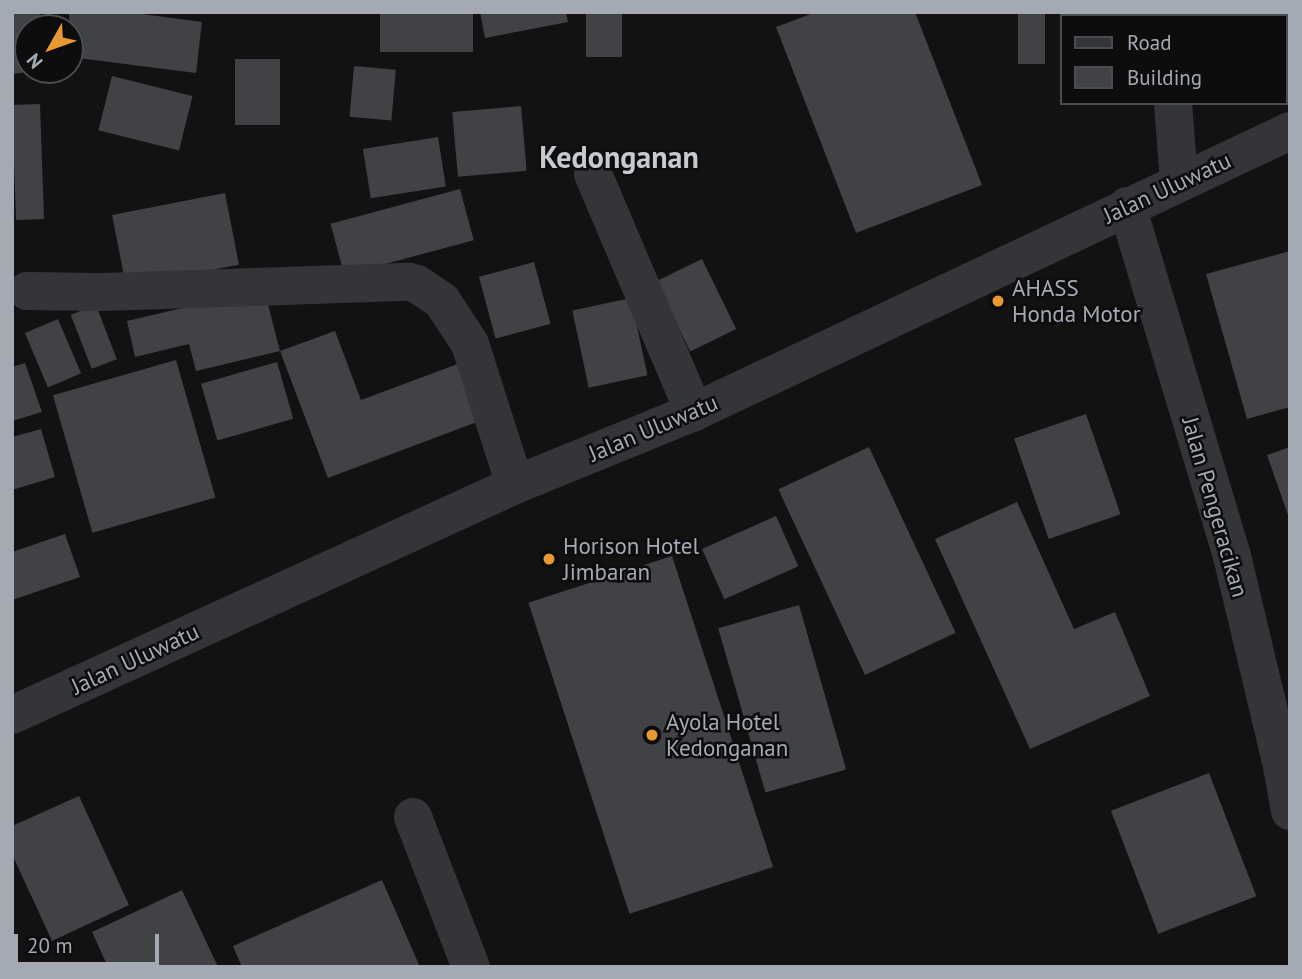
<!DOCTYPE html>
<html>
<head>
<meta charset="utf-8">
<style>
	body { margin:0 }
	#map { position:relative; width:1302px; height:979px; overflow:hidden; background:#121213; font-family:"PT Sans",sans-serif }
	div>[style] { position:absolute }
	.building>* { inset:0; background:#414246; transform-origin:0 0 }
	.minor>* { height:38px; margin:-19px; padding:0 19px; transform-origin:19px; border-radius:19px; background:#333538 }
	.dots>* { width:19px; height:19px; translate:-50% -50%; box-sizing:border-box; border:4px solid #0d0d0e; border-radius:50% }
	span { translate:-50% -50%; white-space:nowrap; text-align:center; line-height:1.15; -webkit-text-stroke:5px #0d0d0e; paint-order:stroke }
	.street-label { font-size:23px; color:#a4aab3 }
	.poi-label { font-size:23px; color:#a4aab3 }
	.left { translate:0 -50%; text-align:left }
	.district-label { font-size:30px; color:#c5c9d0; font-weight:700 }
	.frame { position:absolute; inset:0; border:14px solid #a4aab3; pointer-events:none }
	.legend { position:absolute; left:1060px; top:14px; width:228px; height:91px; box-sizing:border-box; background:#0d0d0e; border:2px solid #494c50; margin:0; padding:9px 12px; list-style:none; font-size:21px; color:#a4aab3 }
	.legend li { display:flex; align-items:center; gap:14px; height:35px }
	.legend b { width:35px; border:2px solid #494c50 }
	.north { position:absolute; left:14px; top:14px; width:70px; height:70px; box-sizing:border-box; background:#0d0d0e; border:2px solid #494c50; border-radius:50%; rotate:230deg; font-size:19px; font-weight:700; line-height:28px; text-align:center; color:#a4aab3 }
	.north::after { content:''; display:block; margin:auto; width:24px; height:32px; background:#e99934; clip-path:polygon(50% 0,100% 100%,50% 72%,0 100%) }
	.scale { position:absolute; left:14px; top:934px; width:145px; height:32px; box-sizing:border-box; border:4px solid #a4aab3; border-top:0; padding-left:9px; font-size:21px; line-height:24px; white-space:nowrap; color:#a4aab3; -webkit-text-stroke:5px #0d0d0e; paint-order:stroke }
</style>
</head>
<body>
<div id="map">
	<div class="building">
		<i style="clip-path:polygon(12px 12px,39px 12px,42px 28px,28px 28px,28px 72px,12px 74px)"></i>
		<i style="clip-path:polygon(69px 12px,127px 12px,202px 22px,196px 73px,70px 57px)"></i>
		<i style="left:380px;top:12px;width:93px;height:40px"></i>
		<i style="clip-path:polygon(480px 12px,566px 12px,568px 22px,485px 38px)"></i>
		<i style="left:586px;top:12px;width:36px;height:45px"></i>
		<i style="clip-path:polygon(816px 12px,915px 12px,982px 185px,856px 233px,776px 27px)"></i>
		<i style="left:1018px;top:12px;width:27px;height:52px"></i>
		<i style="left:1175px;top:12px;width:53px;height:4px"></i>
		<i style="left:280px;top:59px;width:66px;height:45px;rotate:90deg"></i>
		<i style="left:354px;top:66px;width:42px;height:51px;rotate:5deg"></i>
		<i style="left:112px;top:76px;width:83px;height:56px;rotate:14deg"></i>
		<i style="left:40px;top:104px;width:115px;height:28px;rotate:88deg"></i>
		<i style="left:521px;top:106px;width:65px;height:69px;rotate:85deg"></i>
		<i style="left:438px;top:137px;width:50px;height:76px;rotate:81deg"></i>
		<i style="left:460px;top:189px;width:53px;height:134px;rotate:75deg"></i>
		<i style="left:225px;top:193px;width:73px;height:115px;rotate:79deg"></i>
		<i style="clip-path:polygon(1290px 251px,1290px 407px,1247px 419px,1206px 274px)"></i>
		<i style="left:702px;top:259px;width:78px;height:51px;rotate:64deg"></i>
		<i style="left:534px;top:262px;width:64px;height:57px;rotate:75deg"></i>
		<i style="clip-path:polygon(264px 289px,280px 351px,196px 371px,189px 344px,135px 357px,127px 321px)"></i>
		<i style="left:631px;top:298px;width:79px;height:60px;rotate:78deg"></i>
		<i style="left:96px;top:305px;width:58px;height:27px;rotate:69deg"></i>
		<i style="left:58px;top:319px;width:59px;height:36px;rotate:67deg"></i>
		<i style="clip-path:polygon(335px 331px,361px 400px,471px 359px,493px 416px,328px 478px,280px 351px)"></i>
		<i style="left:176px;top:360px;width:143px;height:128px;rotate:74deg"></i>
		<i style="left:277px;top:362px;width:59px;height:79px;rotate:74deg"></i>
		<i style="clip-path:polygon(25px 363px,42px 412px,12px 421px,12px 367px)"></i>
		<i style="left:1086px;top:414px;width:106px;height:76px;rotate:71deg"></i>
		<i style="clip-path:polygon(41px 429px,55px 477px,12px 490px,12px 437px)"></i>
		<i style="left:869px;top:447px;width:205px;height:100px;rotate:65deg"></i>
		<i style="clip-path:polygon(1290px 447px,1290px 518px,1289px 518px,1267px 455px)"></i>
		<i style="clip-path:polygon(1017px 502px,1074px 629px,1115px 612px,1150px 696px,1030px 749px,935px 539px)"></i>
		<i style="left:776px;top:516px;width:55px;height:81px;rotate:66deg"></i>
		<i style="clip-path:polygon(65px 534px,80px 577px,12px 600px,12px 552px)"></i>
		<i style="left:672px;top:556px;width:327px;height:151px;rotate:72deg"></i>
		<i style="left:799px;top:605px;width:171px;height:84px;rotate:74deg"></i>
		<i style="left:1209px;top:773px;width:132px;height:105px;rotate:69deg"></i>
		<i style="clip-path:polygon(79px 796px,129px 905px,52px 941px,12px 854px,12px 826px)"></i>
		<i style="clip-path:polygon(382px 880px,420px 967px,242px 967px,233px 946px)"></i>
		<i style="clip-path:polygon(182px 890px,218px 967px,108px 967px,92px 932px)"></i>
	</div>
	<div class="minor">
		<i style="left:1166px;top:12px;width:4px;rotate:90deg"></i>
		<i style="left:1173px;top:103px;width:78px;rotate:85.6deg"></i>
		<i style="left:593px;top:174px;width:259px;rotate:67deg"></i>
		<i style="left:1127px;top:206px;width:365px;rotate:73.3deg"></i>
		<i style="left:1232px;top:556px;width:216px;rotate:76.6deg"></i>
		<i style="left:1282px;top:766px;width:46px;rotate:79.9deg"></i>
		<i style="left:27px;top:291px;width:75px;rotate:0.8deg"></i>
		<i style="left:102px;top:292px;width:307px;rotate:-1.9deg"></i>
		<i style="left:409px;top:282px;width:8px;rotate:14deg"></i>
		<i style="left:417px;top:284px;width:30px;rotate:34deg"></i>
		<i style="left:442px;top:301px;width:51px;rotate:56.9deg"></i>
		<i style="left:470px;top:344px;width:148px;rotate:72.3deg"></i>
		<i style="left:12px;top:715px;width:553px;rotate:-24.57deg"></i>
		<i style="left:515px;top:485px;width:193px;rotate:-22.2deg"></i>
		<i style="left:694px;top:412px;width:659px;rotate:-25.24deg"></i>
		<i style="left:413px;top:817px;width:161px;rotate:68.9deg"></i>
	</div>
	<div class="dots">
		<i style="left:998px;top:301px;background:#e99934"></i>
		<i style="left:549px;top:559px;background:#e99934"></i>
		<i style="left:652px;top:735px;background:#e99934"></i>
	</div>
	<div class="street-label">
		<span style="left:1167px;top:188px;rotate:-25deg">Jalan Uluwatu</span>
		<span style="left:653px;top:428px;rotate:-23deg">Jalan Uluwatu</span>
		<span style="left:1215px;top:507px;rotate:74deg">Jalan Pengeracikan</span>
		<span style="left:135px;top:659px;rotate:-25deg">Jalan Uluwatu</span>
	</div>
	<div class="poi-label">
		<span class="left" style="left:1012px;top:301px">AHASS<br>Honda Motor</span>
		<span class="left" style="left:563px;top:559px">Horison Hotel<br>Jimbaran</span>
		<span class="left" style="left:666px;top:735px">Ayola Hotel<br>Kedonganan</span>
	</div>
	<div class="district-label">
		<span style="left:619px;top:157px">Kedonganan</span>
	</div>
	<div class="frame"></div>
	<ul class="legend">
	<li><b style="height:9px;background:#333538"></b>Road</li>
	<li><b style="height:19px;background:#414246"></b>Building</li>
	</ul>
	<div class="north">N</div>
	<div class="scale">20 m</div>
</div>
</body>
</html>
